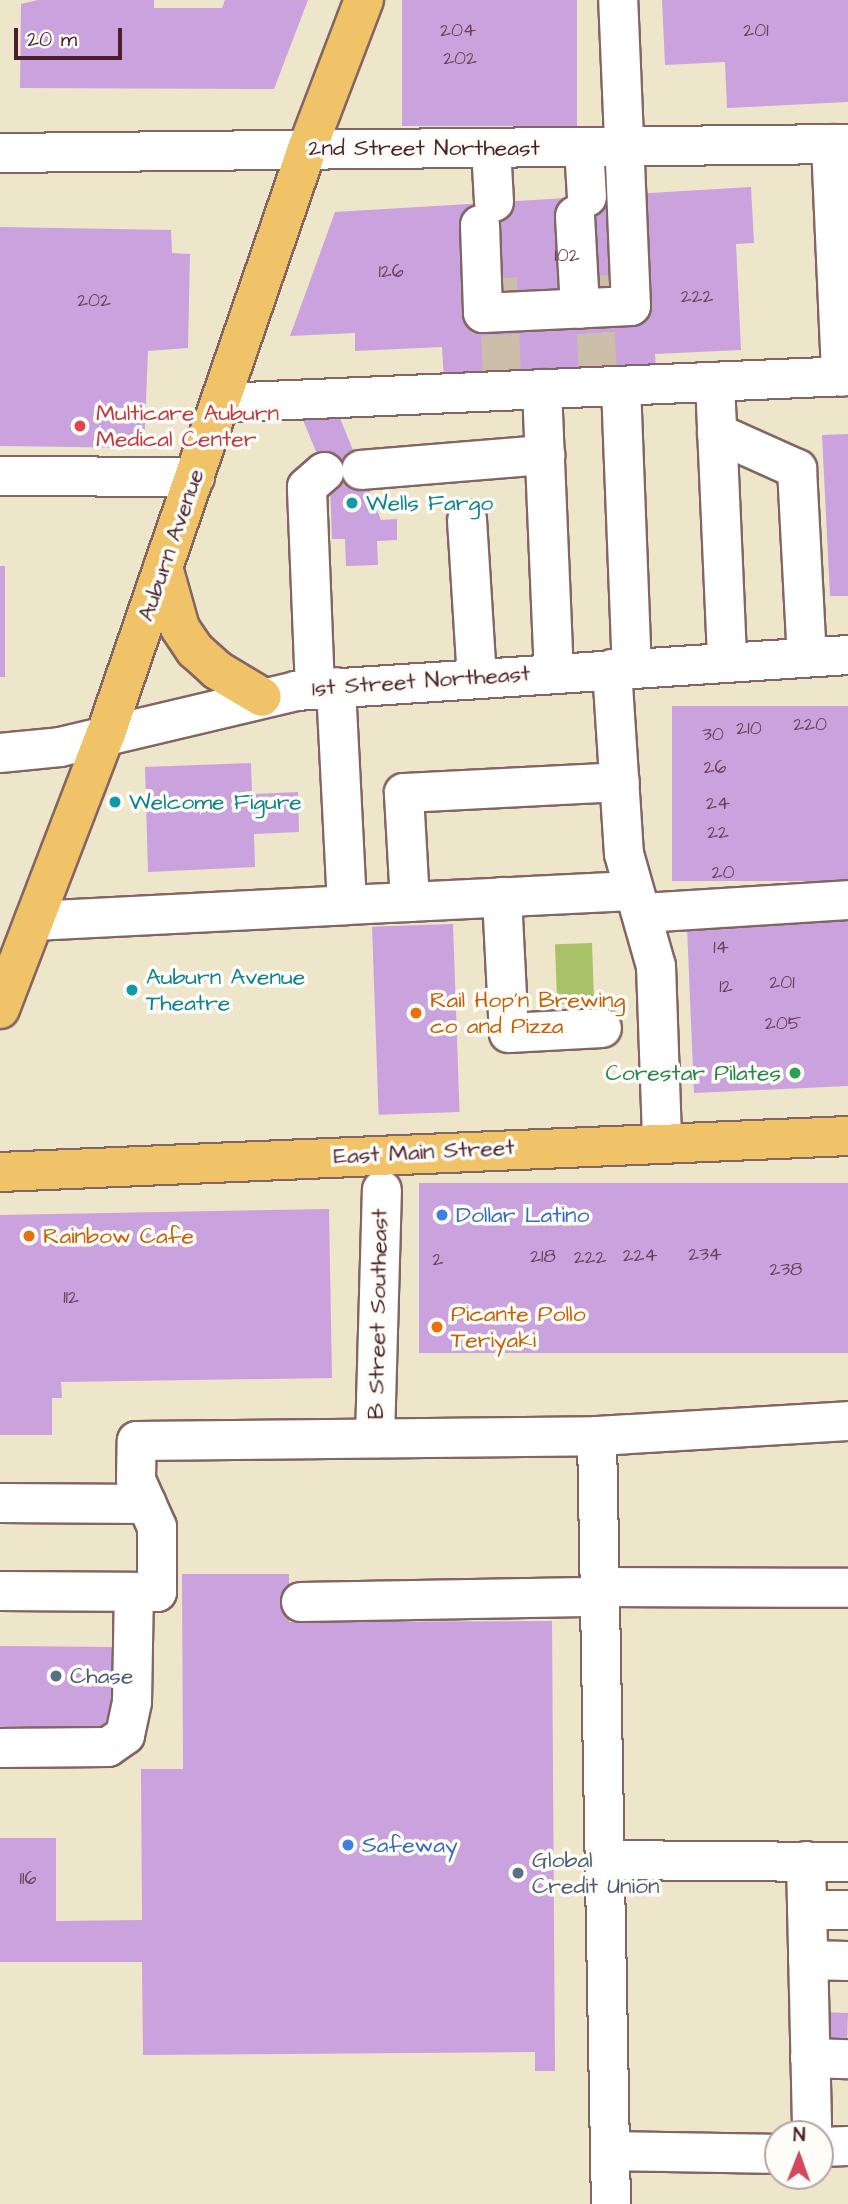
<!DOCTYPE html>
<html>
<head>
<meta charset="utf-8">
<style>
	body { margin:0 }
	#map { position:relative; width:848px; height:2204px; overflow:hidden; background:#eee6ca; font-family:"Architects Daughter",sans-serif }
	div>[style] { position:absolute }
	.green>* { inset:0; background:#a9c167; transform-origin:0 0 }
	.building>* { inset:0; background:#caa2de; transform-origin:0 0 }
	.minor-tunnel>* { height:38px; margin-top:-19px; transform-origin:0; background:repeating-linear-gradient(90deg,#cdbeaa 0 38px,transparent 0 57px) }
	.roads { filter:drop-shadow(2px 0 #836563) drop-shadow(-2px 0 #836563) drop-shadow(0 2px #836563) drop-shadow(0 -2px #836563) }
	.minor>* { height:38px; margin:-19px; padding:0 19px; transform-origin:19px; border-radius:19px; background:#fff }
	.major>* { height:38px; margin:-19px; padding:0 19px; transform-origin:19px; border-radius:19px; background:#f1c369 }
	.dots>* { width:19px; height:19px; translate:-50% -50%; box-sizing:border-box; border:4px solid #fdfcf7; border-radius:50% }
	span { translate:-50% -50%; white-space:nowrap; text-align:center; line-height:1.15; -webkit-text-stroke:7px #fdfcf7; paint-order:stroke }
	.number-label { font-size:19px; color:#6a4058 }
	.number-label span { -webkit-text-stroke-width:0 }
	.street-label { font-size:23px; color:#4a1f2b }
	.health-label { font-size:23px; color:#be3a42 }
	.left { translate:0 -50%; text-align:left }
	.culture-label { font-size:23px; color:#0d838f }
	.food-label { font-size:23px; color:#c56008 }
	.leisure-label { font-size:23px; color:#27864d }
	.right { translate:-100% -50%; text-align:right }
	.shop-label { font-size:23px; color:#366cbe }
	.service-label { font-size:23px; color:#4e5e75 }
	.north { position:absolute; left:764px; top:2120px; width:70px; height:70px; box-sizing:border-box; background:#fdfcf7; border:2px solid #b5a4a5; border-radius:50%; rotate:1deg; font-size:19px; font-weight:700; line-height:28px; text-align:center; color:#4a1f2b }
	.north::after { content:''; display:block; margin:auto; width:24px; height:32px; background:#d1495b; clip-path:polygon(50% 0,100% 100%,50% 72%,0 100%) }
	.scale { position:absolute; left:14px; top:28px; width:108px; height:32px; box-sizing:border-box; border:4px solid #4a1f2b; border-top:0; padding-left:9px; font-size:21px; line-height:24px; white-space:nowrap; color:#4a1f2b; -webkit-text-stroke:5px #fdfcf7; paint-order:stroke }
</style>
</head>
<body>
<div id="map">
	<div class="green">
		<i style="left:592px;top:943px;width:60px;height:37px;rotate:88deg"></i>
	</div>
	<div class="building">
		<i style="clip-path:polygon(38px 0,154px 0,154px 8px,222px 8px,225px 0,308px 0,274px 89px,20px 88px,21px 4px)"></i>
		<i style="left:402px;top:0;width:175px;height:126px"></i>
		<i style="clip-path:polygon(662px 0,848px 0,848px 102px,727px 108px,725px 62px,665px 65px)"></i>
		<i style="clip-path:polygon(751px 187px,754px 243px,736px 244px,741px 350px,655px 354px,656px 369px,444px 379px,442px 347px,355px 351px,355px 333px,290px 336px,335px 212px)"></i>
		<i style="clip-path:polygon(0 227px,171px 230px,172px 253px,190px 254px,188px 348px,148px 351px,144px 448px,0 446px)"></i>
		<i style="clip-path:polygon(338px 413px,381px 520px,397px 519px,397px 540px,377px 541px,378px 565px,346px 566px,345px 539px,332px 539px,330px 486px,301px 415px)"></i>
		<i style="clip-path:polygon(848px 434px,848px 596px,830px 596px,822px 435px)"></i>
		<i style="left:0;top:566px;width:5px;height:111px"></i>
		<i style="left:848px;top:706px;width:175px;height:176px;rotate:90deg"></i>
		<i style="clip-path:polygon(251px 763px,252px 794px,298px 792px,299px 832px,254px 834px,255px 867px,148px 872px,145px 767px)"></i>
		<i style="clip-path:polygon(842px 905px,848px 905px,848px 1086px,694px 1093px,687px 927px,843px 920px)"></i>
		<i style="left:453px;top:924px;width:188px;height:81px;rotate:88deg"></i>
		<i style="left:848px;top:1183px;width:170px;height:429px;rotate:90deg"></i>
		<i style="clip-path:polygon(329px 1209px,332px 1378px,61px 1382px,62px 1398px,52px 1398px,52px 1435px,0 1435px,0 1215px)"></i>
		<i style="clip-path:polygon(182px 1574px,289px 1574px,289px 1622px,552px 1621px,555px 2071px,535px 2071px,535px 2052px,143px 2055px,142px 1962px,0 1962px,0 1838px,56px 1838px,56px 1921px,142px 1920px,141px 1769px,183px 1769px)"></i>
		<i style="clip-path:polygon(0 1646px,113px 1647px,112px 1705px,105px 1723px,97px 1733px,0 1733px)"></i>
		<i style="left:818px;top:2012px;width:30px;height:27px;rotate:2deg"></i>
	</div>
	<div class="minor-tunnel">
		<i style="left:592px;top:276px;width:96px;rotate:86.4deg"></i>
		<i style="left:498px;top:278px;width:99px;rotate:87.7deg"></i>
	</div>
	<div class="roads">
		<div class="minor">
			<i style="left:831px;top:144px;width:233px;rotate:87.5deg"></i>
			<i style="left:584px;top:147px;width:50px;rotate:86.6deg"></i>
			<i style="left:491px;top:148px;width:54px;rotate:86.8deg"></i>
			<i style="left:0;top:153px;width:848px;rotate:-0.61deg"></i>
			<i style="left:575px;top:216px;width:93px;rotate:86.9deg"></i>
			<i style="left:480px;top:225px;width:88px;rotate:88deg"></i>
			<i style="left:483px;top:313px;width:148px;rotate:-2.7deg"></i>
			<i style="left:631px;top:306px;width:306px;rotate:-92.4deg"></i>
			<i style="left:715px;top:382px;width:280px;rotate:87.5deg"></i>
			<i style="left:621px;top:386px;width:281px;rotate:87.8deg"></i>
			<i style="left:542px;top:389px;width:283px;rotate:87.6deg"></i>
			<i style="left:222px;top:403px;width:627px;rotate:-2.47deg"></i>
			<i style="left:717px;top:433px;width:88px;rotate:24.2deg"></i>
			<i style="left:797px;top:469px;width:188px;rotate:87deg"></i>
			<i style="left:361px;top:470px;width:185px;rotate:-4.7deg"></i>
			<i style="left:0;top:476px;width:195px;rotate:0.3deg"></i>
			<i style="left:467px;top:520px;width:157px;rotate:86.4deg"></i>
			<i style="left:612px;top:669px;width:185px;rotate:86.3deg"></i>
			<i style="left:624px;top:854px;width:116px;rotate:74.1deg"></i>
			<i style="left:656px;top:966px;width:176px;rotate:88deg"></i>
			<i style="left:315px;top:689px;width:202px;rotate:-92.3deg"></i>
			<i style="left:307px;top:487px;width:23px;rotate:-41deg"></i>
			<i style="left:0;top:753px;width:60px;rotate:-5.7deg"></i>
			<i style="left:60px;top:747px;width:243px;rotate:-13.3deg"></i>
			<i style="left:296px;top:691px;width:553px;rotate:-3.73deg"></i>
			<i style="left:502px;top:897px;width:136px;rotate:87.1deg"></i>
			<i style="left:509px;top:1033px;width:93px;rotate:-3.1deg"></i>
			<i style="left:410px;top:902px;width:109px;rotate:-93.2deg"></i>
			<i style="left:404px;top:793px;width:216px;rotate:-2.9deg"></i>
			<i style="left:347px;top:905px;width:285px;rotate:-2.8deg"></i>
			<i style="left:643px;top:913px;width:205px;rotate:-3.6deg"></i>
			<i style="left:34px;top:921px;width:313px;rotate:-2.9deg"></i>
			<i style="left:347px;top:905px;width:218px;rotate:-92.9deg"></i>
			<i style="left:597px;top:1436px;width:768px;rotate:88.96deg"></i>
			<i style="left:375px;top:1438px;width:248px;rotate:-88.4deg"></i>
			<i style="left:0;top:1503px;width:147px;rotate:0.4deg"></i>
			<i style="left:600px;top:1587px;width:248px;rotate:0.2deg"></i>
			<i style="left:0;top:1591px;width:157px;rotate:0.4deg"></i>
			<i style="left:157px;top:1592px;width:65px;rotate:-90deg"></i>
			<i style="left:157px;top:1527px;width:51px;rotate:-114.1deg"></i>
			<i style="left:136px;top:1480px;width:39px;rotate:-89deg"></i>
			<i style="left:137px;top:1441px;width:460px;rotate:-0.6deg"></i>
			<i style="left:597px;top:1436px;width:251px;rotate:-3.4deg"></i>
			<i style="left:301px;top:1602px;width:299px;rotate:-1deg"></i>
			<i style="left:0;top:1748px;width:108px;rotate:-0.5deg"></i>
			<i style="left:108px;top:1747px;width:21px;rotate:-35deg"></i>
			<i style="left:125px;top:1735px;width:34px;rotate:-78deg"></i>
			<i style="left:132px;top:1702px;width:110px;rotate:-89deg"></i>
			<i style="left:605px;top:1860px;width:243px;rotate:0.5deg"></i>
			<i style="left:806px;top:1861px;width:273px;rotate:88.7deg"></i>
			<i style="left:807px;top:1910px;width:41px"></i>
			<i style="left:808px;top:1960px;width:40px;rotate:1.4deg"></i>
			<i style="left:810px;top:2058px;width:38px;rotate:2deg"></i>
			<i style="left:820px;top:2147px;width:28px;rotate:-2deg"></i>
			<i style="left:611px;top:2151px;width:167px;rotate:1deg"></i>
		</div>
		<div class="major">
			<i style="left:163px;top:567px;width:63px;rotate:74.4deg"></i>
			<i style="left:180px;top:628px;width:27px;rotate:56deg"></i>
			<i style="left:195px;top:650px;width:30px;rotate:42deg"></i>
			<i style="left:217px;top:670px;width:52px;rotate:31deg"></i>
			<i style="left:0;top:1009px;width:292px;rotate:-69deg"></i>
			<i style="left:105px;top:736px;width:621px;rotate:-71.01deg"></i>
			<i style="left:307px;top:149px;width:160px;rotate:-69.1deg"></i>
			<i style="left:0;top:1172px;width:849px;rotate:-2.43deg"></i>
		</div>
	</div>
	<div class="dots">
		<i style="left:80px;top:426px;background:#e0444e"></i>
		<i style="left:352px;top:503px;background:#0f9aa8"></i>
		<i style="left:115px;top:802px;background:#0f9aa8"></i>
		<i style="left:132px;top:990px;background:#0f9aa8"></i>
		<i style="left:416px;top:1013px;background:#e8710a"></i>
		<i style="left:795px;top:1073px;background:#2e9e5b"></i>
		<i style="left:442px;top:1215px;background:#3f7fe0"></i>
		<i style="left:29px;top:1236px;background:#e8710a"></i>
		<i style="left:437px;top:1327px;background:#e8710a"></i>
		<i style="left:56px;top:1676px;background:#5c6f8a"></i>
		<i style="left:348px;top:1845px;background:#3f7fe0"></i>
		<i style="left:518px;top:1873px;background:#5c6f8a"></i>
	</div>
	<div class="number-label">
		<span style="left:458px;top:31px">204</span>
		<span style="left:756px;top:31px">201</span>
		<span style="left:460px;top:59px">202</span>
		<span style="left:567px;top:256px">102</span>
		<span style="left:391px;top:272px">126</span>
		<span style="left:697px;top:297px">222</span>
		<span style="left:94px;top:301px">202</span>
		<span style="left:810px;top:725px">220</span>
		<span style="left:749px;top:729px">210</span>
		<span style="left:713px;top:735px">30</span>
		<span style="left:715px;top:768px">26</span>
		<span style="left:718px;top:804px">24</span>
		<span style="left:718px;top:833px">22</span>
		<span style="left:723px;top:873px">20</span>
		<span style="left:721px;top:948px">14</span>
		<span style="left:782px;top:983px">201</span>
		<span style="left:726px;top:987px">12</span>
		<span style="left:783px;top:1024px">205</span>
		<span style="left:705px;top:1255px">234</span>
		<span style="left:640px;top:1256px">224</span>
		<span style="left:543px;top:1257px">218</span>
		<span style="left:590px;top:1258px">222</span>
		<span style="left:438px;top:1260px">2</span>
		<span style="left:786px;top:1270px">238</span>
		<span style="left:71px;top:1298px">112</span>
		<span style="left:28px;top:1879px">116</span>
	</div>
	<div class="street-label">
		<span style="left:424px;top:148px">2nd Street Northeast</span>
		<span style="left:171px;top:545px;rotate:-71deg">Auburn Avenue</span>
		<span style="left:421px;top:681px;rotate:-4deg">1st Street Northeast</span>
		<span style="left:424px;top:1152px;rotate:-3deg">East Main Street</span>
		<span style="left:378px;top:1314px;rotate:-89deg">B Street Southeast</span>
	</div>
	<div class="health-label">
		<span class="left" style="left:96px;top:426px">Multicare Auburn<br>Medical Center</span>
	</div>
	<div class="culture-label">
		<span class="left" style="left:366px;top:503px">Wells Fargo</span>
		<span class="left" style="left:129px;top:802px">Welcome Figure</span>
		<span class="left" style="left:146px;top:990px">Auburn Avenue<br>Theatre</span>
	</div>
	<div class="food-label">
		<span class="left" style="left:430px;top:1013px">Rail Hop'n Brewing<br>co and Pizza</span>
		<span class="left" style="left:43px;top:1236px">Rainbow Cafe</span>
		<span class="left" style="left:451px;top:1327px">Picante Pollo<br>Teriyaki</span>
	</div>
	<div class="leisure-label">
		<span class="right" style="left:781px;top:1073px">Corestar Pilates</span>
	</div>
	<div class="shop-label">
		<span class="left" style="left:456px;top:1215px">Dollar Latino</span>
		<span class="left" style="left:362px;top:1845px">Safeway</span>
	</div>
	<div class="service-label">
		<span class="left" style="left:70px;top:1676px">Chase</span>
		<span class="left" style="left:532px;top:1873px">Global<br>Credit Union</span>
	</div>
	<div class="north">N</div>
	<div class="scale">20 m</div>
</div>
</body>
</html>
